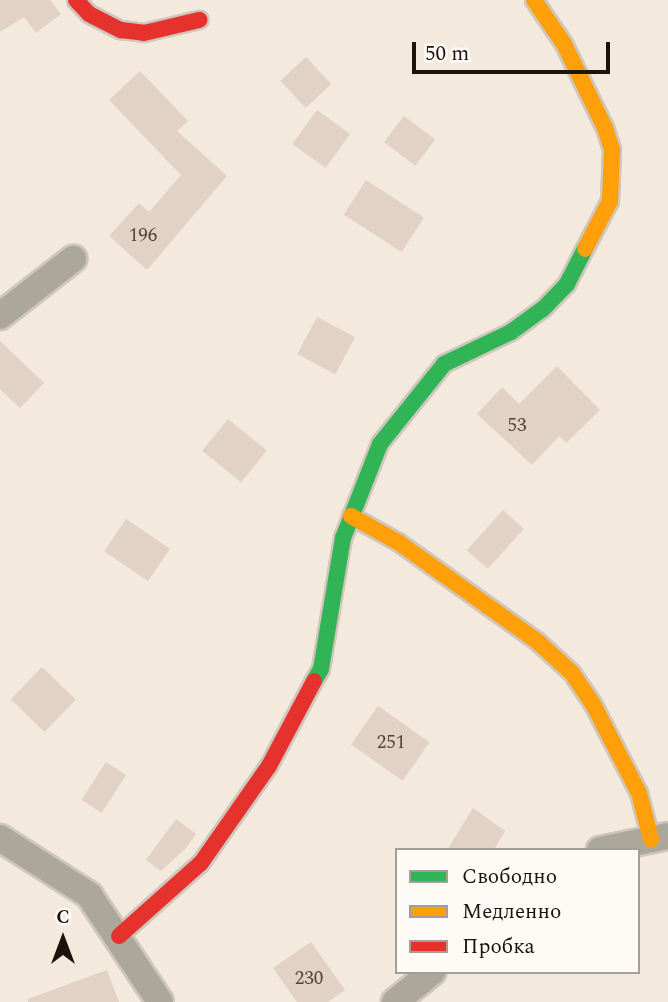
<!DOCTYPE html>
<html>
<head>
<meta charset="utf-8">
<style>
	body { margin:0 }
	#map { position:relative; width:668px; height:1002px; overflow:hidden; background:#f3e9dc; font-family:Spectral,serif }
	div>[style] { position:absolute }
	.building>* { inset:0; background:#e2d1c5; transform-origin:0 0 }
	.roads { filter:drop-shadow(2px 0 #cfc6bc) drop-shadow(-2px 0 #cfc6bc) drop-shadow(0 2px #cfc6bc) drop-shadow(0 -2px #cfc6bc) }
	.street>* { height:26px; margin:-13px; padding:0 13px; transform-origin:13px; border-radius:13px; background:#aba89b }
	.fast>* { height:16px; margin:-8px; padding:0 8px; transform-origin:8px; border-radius:8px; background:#30b455 }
	.slow>* { height:16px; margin:-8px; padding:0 8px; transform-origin:8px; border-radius:8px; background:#ff9f0a }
	.jam>* { height:16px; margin:-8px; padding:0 8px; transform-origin:8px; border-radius:8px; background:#e5322d }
	span { translate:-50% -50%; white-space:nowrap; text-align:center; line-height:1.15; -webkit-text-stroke:5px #fefaf5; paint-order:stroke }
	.number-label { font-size:19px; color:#4d433a }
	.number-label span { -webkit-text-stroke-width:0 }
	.legend { position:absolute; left:395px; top:848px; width:245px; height:126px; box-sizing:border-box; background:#fefaf5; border:2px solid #a39e98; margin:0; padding:9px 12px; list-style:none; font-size:21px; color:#1b140c }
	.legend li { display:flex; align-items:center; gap:14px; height:35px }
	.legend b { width:35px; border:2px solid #a39e98 }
	.north { position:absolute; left:28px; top:904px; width:70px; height:70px; -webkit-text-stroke:5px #fefaf5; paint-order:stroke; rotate:0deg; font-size:19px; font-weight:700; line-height:28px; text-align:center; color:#1b140c }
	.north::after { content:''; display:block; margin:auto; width:24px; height:32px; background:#1b140c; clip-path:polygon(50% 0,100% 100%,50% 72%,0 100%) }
	.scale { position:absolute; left:412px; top:42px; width:198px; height:32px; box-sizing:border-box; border:4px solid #1b140c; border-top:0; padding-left:9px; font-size:21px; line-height:24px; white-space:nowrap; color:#1b140c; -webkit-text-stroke:5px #fefaf5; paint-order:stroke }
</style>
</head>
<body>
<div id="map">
	<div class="building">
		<i style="clip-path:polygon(0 0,50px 0,61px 14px,36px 33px,24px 17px,0 32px)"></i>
		<i style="left:306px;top:57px;width:37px;height:35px;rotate:47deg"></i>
		<i style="clip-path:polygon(140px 71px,188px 121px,177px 131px,227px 176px,147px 270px,109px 236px,139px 203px,149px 212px,181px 175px,109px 100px)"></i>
		<i style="left:317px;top:110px;width:41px;height:42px;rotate:36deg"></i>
		<i style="left:404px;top:116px;width:39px;height:33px;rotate:37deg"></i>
		<i style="left:366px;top:180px;width:69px;height:41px;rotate:33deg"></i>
		<i style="left:317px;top:317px;width:43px;height:42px;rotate:28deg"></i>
		<i style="clip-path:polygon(0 341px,44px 383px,20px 408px,0 389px)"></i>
		<i style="clip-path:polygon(557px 366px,600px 410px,566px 443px,559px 436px,532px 465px,477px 414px,502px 387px,519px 404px)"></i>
		<i style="left:228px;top:419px;width:50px;height:41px;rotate:39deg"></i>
		<i style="left:503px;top:510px;width:28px;height:54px;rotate:42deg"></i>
		<i style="left:126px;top:519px;width:53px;height:39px;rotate:34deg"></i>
		<i style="left:42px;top:667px;width:47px;height:45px;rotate:44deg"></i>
		<i style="left:378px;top:706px;width:63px;height:47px;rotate:35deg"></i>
		<i style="left:106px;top:762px;width:24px;height:45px;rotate:33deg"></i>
		<i style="clip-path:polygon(473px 808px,505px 831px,494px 850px,447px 850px)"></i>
		<i style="clip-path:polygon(176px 819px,196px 834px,185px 849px,161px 871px,146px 860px)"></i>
		<i style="clip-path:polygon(311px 942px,345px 990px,328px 1002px,297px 1002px,273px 968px)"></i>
		<i style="clip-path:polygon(107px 970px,119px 1002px,28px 1002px,28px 999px)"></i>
	</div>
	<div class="roads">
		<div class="street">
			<i style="left:0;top:316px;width:93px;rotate:-38deg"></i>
			<i style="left:0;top:838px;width:106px;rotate:32.6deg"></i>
			<i style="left:89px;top:895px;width:128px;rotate:56.4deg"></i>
			<i style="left:600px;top:850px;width:68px;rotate:-11.8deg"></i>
			<i style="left:395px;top:1002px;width:48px;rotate:-39deg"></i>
		</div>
		<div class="fast">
			<i style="left:314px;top:681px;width:14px;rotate:-60deg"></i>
			<i style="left:321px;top:669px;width:133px;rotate:-80.5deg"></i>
			<i style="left:343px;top:538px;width:101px;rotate:-68.5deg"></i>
			<i style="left:380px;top:444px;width:102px;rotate:-51.3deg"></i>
			<i style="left:444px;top:364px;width:74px;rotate:-25.5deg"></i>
			<i style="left:511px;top:332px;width:39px;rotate:-36deg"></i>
			<i style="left:543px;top:309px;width:35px;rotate:-46deg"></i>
			<i style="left:567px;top:284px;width:39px;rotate:-63deg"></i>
		</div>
		<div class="slow">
			<i style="left:534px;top:0;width:53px;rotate:55.7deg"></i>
			<i style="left:564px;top:44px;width:93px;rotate:64deg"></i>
			<i style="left:605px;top:128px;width:23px;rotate:72deg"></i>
			<i style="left:612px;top:150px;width:51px;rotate:92.2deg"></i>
			<i style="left:610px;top:201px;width:54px;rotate:117.5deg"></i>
			<i style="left:351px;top:516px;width:54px;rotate:29deg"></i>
			<i style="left:398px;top:542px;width:172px;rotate:35.5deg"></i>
			<i style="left:538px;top:642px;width:46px;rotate:42.4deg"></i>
			<i style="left:572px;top:673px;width:37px;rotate:56deg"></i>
			<i style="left:593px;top:704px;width:100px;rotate:62.7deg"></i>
			<i style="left:639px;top:793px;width:48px;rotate:75.4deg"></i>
		</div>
		<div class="jam">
			<i style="left:76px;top:0;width:19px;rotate:47deg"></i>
			<i style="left:89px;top:14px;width:36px;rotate:27deg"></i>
			<i style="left:121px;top:30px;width:23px;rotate:7deg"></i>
			<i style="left:144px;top:33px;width:57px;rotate:-13.3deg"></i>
			<i style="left:119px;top:936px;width:110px;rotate:-41.7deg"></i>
			<i style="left:201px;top:863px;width:118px;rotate:-55deg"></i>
			<i style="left:269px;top:766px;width:96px;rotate:-62.1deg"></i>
		</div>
	</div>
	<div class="number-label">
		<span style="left:143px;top:236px">196</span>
		<span style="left:517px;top:426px">53</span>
		<span style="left:391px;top:743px">251</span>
		<span style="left:309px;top:979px">230</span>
	</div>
	<ul class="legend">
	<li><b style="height:9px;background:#30b455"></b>Свободно</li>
	<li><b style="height:9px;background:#ff9f0a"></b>Медленно</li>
	<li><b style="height:9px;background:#e5322d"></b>Пробка</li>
	</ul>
	<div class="north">С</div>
	<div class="scale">50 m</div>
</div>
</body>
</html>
